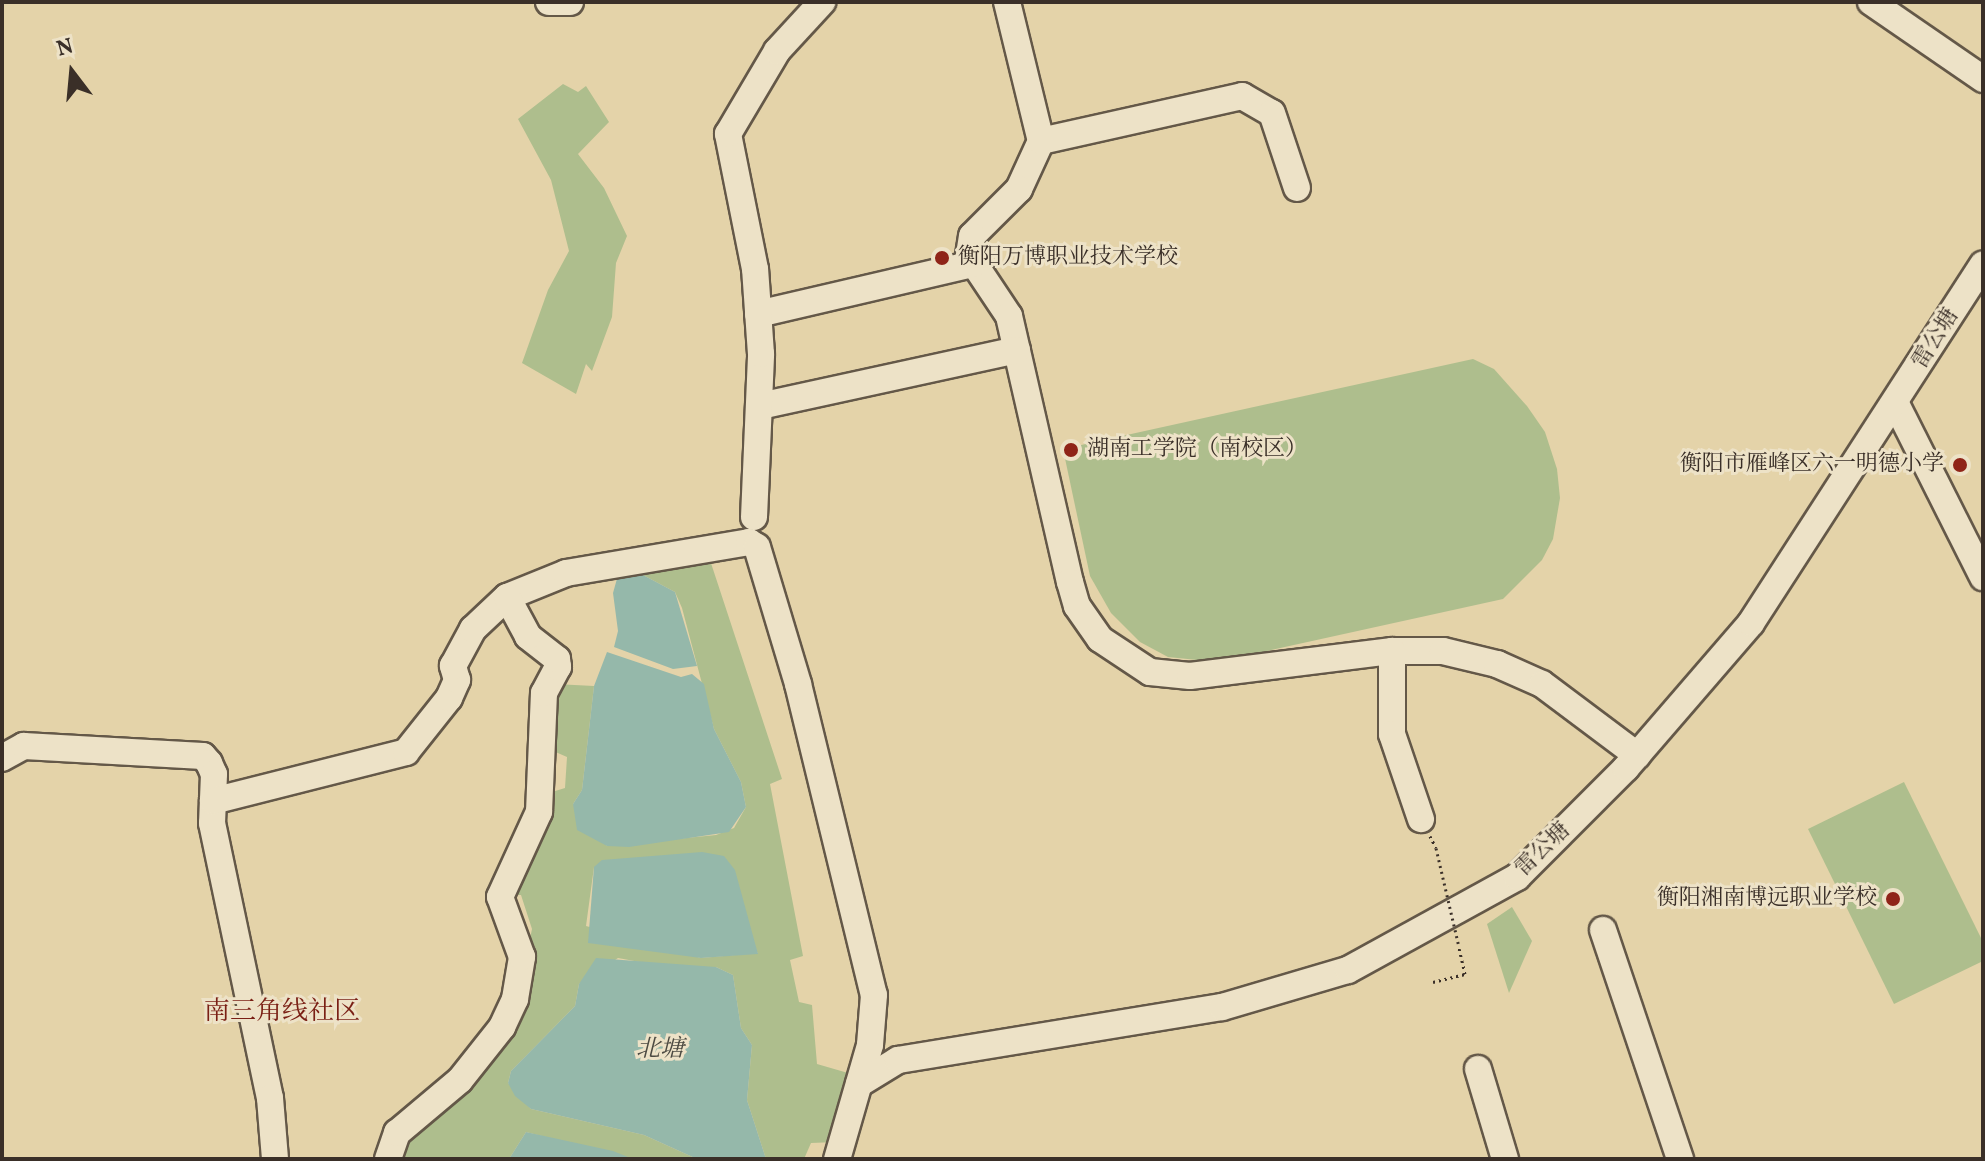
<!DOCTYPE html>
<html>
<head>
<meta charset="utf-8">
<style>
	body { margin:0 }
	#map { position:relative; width:1985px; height:1161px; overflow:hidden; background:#e4d3a9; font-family:Vollkorn,"Noto Serif SC",serif }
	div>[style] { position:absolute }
	.green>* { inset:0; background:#aebe8d }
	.water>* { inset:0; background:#95b8aa }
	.path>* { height:3px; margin-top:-1.5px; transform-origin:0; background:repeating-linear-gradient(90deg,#3a2f28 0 2px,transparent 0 6px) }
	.roads { filter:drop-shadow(2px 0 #645848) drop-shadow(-2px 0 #645848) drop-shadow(0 2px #645848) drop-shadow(0 -2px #645848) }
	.minor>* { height:26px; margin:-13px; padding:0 13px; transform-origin:13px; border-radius:13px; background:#ede2c7 }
	.path-bridge>* { height:3px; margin-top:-1.5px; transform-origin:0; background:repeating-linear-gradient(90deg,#3a2f28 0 2px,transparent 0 6px) }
	.dots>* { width:22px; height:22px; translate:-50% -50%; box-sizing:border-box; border:4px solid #ede2c7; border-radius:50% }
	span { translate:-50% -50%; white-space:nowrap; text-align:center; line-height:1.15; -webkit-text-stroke:6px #ede2c7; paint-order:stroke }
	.poi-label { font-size:22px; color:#3a2f28 }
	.left { translate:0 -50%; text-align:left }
	.right { translate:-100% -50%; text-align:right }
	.street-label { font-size:22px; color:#3a2f28 }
	.water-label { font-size:24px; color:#4c4a42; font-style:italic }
	.quarter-label { font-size:26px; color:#7a1f14 }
	.frame { position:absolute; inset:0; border:4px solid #3a2f28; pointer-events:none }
	.north { position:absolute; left:32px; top:32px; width:80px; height:80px; -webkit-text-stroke:6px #ede2c7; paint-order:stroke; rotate:344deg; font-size:22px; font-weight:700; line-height:32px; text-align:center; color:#3a2f28 }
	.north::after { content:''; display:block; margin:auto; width:28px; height:36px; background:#3a2f28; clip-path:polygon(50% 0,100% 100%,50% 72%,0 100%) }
</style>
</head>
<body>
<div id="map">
	<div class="green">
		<i style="clip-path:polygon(563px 84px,578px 92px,586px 86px,609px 122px,578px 154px,604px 188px,627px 236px,616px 263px,612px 317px,592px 371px,586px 364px,576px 394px,522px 363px,548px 290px,569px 251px,551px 180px,518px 119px)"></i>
		<i style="clip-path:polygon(1473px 359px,1494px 369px,1527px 406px,1545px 432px,1557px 469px,1560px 498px,1553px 539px,1542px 560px,1503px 599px,1217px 662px,1168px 657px,1140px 642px,1111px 613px,1090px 576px,1063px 449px)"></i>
		<i style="clip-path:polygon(evenodd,708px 554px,782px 779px,770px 784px,803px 956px,790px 960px,799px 1002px,812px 1005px,817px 1064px,848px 1073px,836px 1142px,811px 1143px,804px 1159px,766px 1159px,747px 1100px,752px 1045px,741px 1028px,733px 975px,716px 967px,667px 967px,618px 958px,579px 984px,575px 1006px,511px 1071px,508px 1083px,531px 1109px,644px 1135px,697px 1159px,633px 1159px,526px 1132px,509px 1159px,400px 1159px,405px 1151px,402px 1140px,470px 1076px,525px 962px,532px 929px,521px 895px,509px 895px,552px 792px,565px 788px,567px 757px,551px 750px,555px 684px,594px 686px,582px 790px,573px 804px,607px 846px,716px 835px,734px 828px,746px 807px,741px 782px,714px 729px,682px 608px,675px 592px,628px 567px,708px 554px,594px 867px,758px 953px,701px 958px,586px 926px,594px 867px)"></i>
		<i style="clip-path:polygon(1904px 782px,1983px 942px,1983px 961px,1894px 1004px,1808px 829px)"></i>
		<i style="clip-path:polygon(1512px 907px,1532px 941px,1509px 993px,1487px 924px)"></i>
	</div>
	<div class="water">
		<i style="clip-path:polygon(628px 567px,675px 592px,697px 666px,673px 669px,614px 647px,618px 631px,613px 593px,620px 568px)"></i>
		<i style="clip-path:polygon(607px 652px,681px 677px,692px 674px,704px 684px,714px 729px,741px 782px,746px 807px,729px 832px,629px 847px,607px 846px,577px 830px,573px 804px,582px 790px,594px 686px)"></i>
		<i style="clip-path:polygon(702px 852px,724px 856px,735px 870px,758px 954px,701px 958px,588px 943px,594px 867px,602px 860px)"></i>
		<i style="clip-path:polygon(596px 958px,716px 967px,733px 975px,741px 1028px,752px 1045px,747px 1100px,766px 1159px,697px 1159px,644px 1135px,531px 1109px,515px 1096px,508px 1083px,511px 1071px,575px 1006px,579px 984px)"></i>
		<i style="clip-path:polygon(526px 1132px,613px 1151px,633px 1159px,509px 1159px)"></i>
	</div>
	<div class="path">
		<i style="left:1430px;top:836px;width:13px;rotate:63deg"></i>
		<i style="left:1433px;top:982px;width:33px;rotate:-14deg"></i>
		<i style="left:1465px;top:974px;width:28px;rotate:-103deg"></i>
	</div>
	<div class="roads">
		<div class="minor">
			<i style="left:549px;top:2px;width:21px"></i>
			<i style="left:1007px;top:2px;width:143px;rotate:76.3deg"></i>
			<i style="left:1041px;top:141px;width:53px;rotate:114.6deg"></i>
			<i style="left:1019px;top:189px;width:66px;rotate:135deg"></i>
			<i style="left:972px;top:236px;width:20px;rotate:99deg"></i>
			<i style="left:969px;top:256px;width:72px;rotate:56.3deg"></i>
			<i style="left:1009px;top:316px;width:273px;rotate:77.1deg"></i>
			<i style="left:1070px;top:582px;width:25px;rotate:74deg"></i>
			<i style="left:1077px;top:606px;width:40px;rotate:55.1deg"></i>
			<i style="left:1100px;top:639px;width:60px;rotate:33.4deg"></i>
			<i style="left:1150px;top:672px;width:40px;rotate:5.7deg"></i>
			<i style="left:1190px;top:676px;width:204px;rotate:-7.1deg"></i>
			<i style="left:1392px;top:651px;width:51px"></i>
			<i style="left:1443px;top:651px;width:56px;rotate:13.5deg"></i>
			<i style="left:1497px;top:664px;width:49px;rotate:24deg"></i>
			<i style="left:1542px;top:684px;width:119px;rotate:36.8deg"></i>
			<i style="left:1871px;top:2px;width:136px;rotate:34.5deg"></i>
			<i style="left:1041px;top:141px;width:206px;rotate:-12.6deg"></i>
			<i style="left:1242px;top:96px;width:34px;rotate:30deg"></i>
			<i style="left:1272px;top:113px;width:79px;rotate:71.6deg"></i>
			<i style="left:758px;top:314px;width:221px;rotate:-13.1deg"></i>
			<i style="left:1896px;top:404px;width:194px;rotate:63.3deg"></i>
			<i style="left:760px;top:406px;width:263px;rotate:-12.3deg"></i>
			<i style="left:754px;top:517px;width:163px;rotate:-87.5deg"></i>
			<i style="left:761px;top:354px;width:85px;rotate:-94deg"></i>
			<i style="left:755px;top:269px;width:138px;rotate:-101.3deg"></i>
			<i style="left:728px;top:134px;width:96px;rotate:-59.4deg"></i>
			<i style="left:777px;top:51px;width:67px;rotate:-47.4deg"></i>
			<i style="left:1392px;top:651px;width:83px;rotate:90deg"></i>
			<i style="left:1392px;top:734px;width:90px;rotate:71.2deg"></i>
			<i style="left:2px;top:758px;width:25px;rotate:-29deg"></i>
			<i style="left:24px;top:746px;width:179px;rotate:3.2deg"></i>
			<i style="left:203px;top:756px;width:9px;rotate:49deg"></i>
			<i style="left:209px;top:763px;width:12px;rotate:66deg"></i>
			<i style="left:214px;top:774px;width:49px;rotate:92.3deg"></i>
			<i style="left:212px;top:823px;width:281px;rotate:78.1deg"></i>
			<i style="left:270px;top:1098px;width:61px;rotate:85.3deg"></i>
			<i style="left:213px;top:801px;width:199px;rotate:-14.2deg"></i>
			<i style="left:406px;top:752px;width:69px;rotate:-51.5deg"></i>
			<i style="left:449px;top:698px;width:20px;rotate:-66deg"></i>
			<i style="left:457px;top:680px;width:15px;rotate:-106deg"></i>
			<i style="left:453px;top:666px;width:42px;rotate:-61.6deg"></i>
			<i style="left:473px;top:629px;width:47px;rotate:-43.3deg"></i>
			<i style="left:507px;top:597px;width:64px;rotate:-22.1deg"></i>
			<i style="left:566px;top:573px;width:186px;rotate:-9.6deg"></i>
			<i style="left:749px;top:542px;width:9px;rotate:32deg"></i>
			<i style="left:757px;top:547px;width:143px;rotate:73.3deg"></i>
			<i style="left:798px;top:684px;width:320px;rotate:76.3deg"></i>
			<i style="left:874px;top:995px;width:50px;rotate:94.6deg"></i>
			<i style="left:870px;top:1045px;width:119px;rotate:106.1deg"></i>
			<i style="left:1603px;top:930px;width:242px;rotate:71.4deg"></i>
			<i style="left:1478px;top:1069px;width:94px;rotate:73.3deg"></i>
			<i style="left:859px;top:1084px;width:46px;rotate:-31.6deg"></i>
			<i style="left:898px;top:1060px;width:328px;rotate:-9.3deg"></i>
			<i style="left:1222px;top:1007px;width:131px;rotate:-16.4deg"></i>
			<i style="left:1348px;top:970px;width:193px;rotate:-28.8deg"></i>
			<i style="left:1517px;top:877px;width:154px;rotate:-45deg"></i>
			<i style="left:1626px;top:768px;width:191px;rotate:-49.2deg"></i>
			<i style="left:1751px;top:623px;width:427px;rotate:-57.1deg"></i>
			<i style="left:388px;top:1159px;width:28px;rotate:-71deg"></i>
			<i style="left:397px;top:1133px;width:82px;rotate:-40.1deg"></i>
			<i style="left:460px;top:1080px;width:68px;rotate:-51.6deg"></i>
			<i style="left:502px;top:1027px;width:31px;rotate:-65deg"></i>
			<i style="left:515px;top:999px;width:43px;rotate:-80.5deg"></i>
			<i style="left:522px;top:957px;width:64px;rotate:-110.1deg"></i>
			<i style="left:500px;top:897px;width:94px;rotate:-65.4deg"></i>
			<i style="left:539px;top:812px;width:119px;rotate:-87.6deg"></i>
			<i style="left:544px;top:693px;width:30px;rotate:-62deg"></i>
			<i style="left:558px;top:667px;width:8px;rotate:-97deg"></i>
			<i style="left:557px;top:659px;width:37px;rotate:-142deg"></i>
			<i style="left:528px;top:636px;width:44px;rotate:-118.3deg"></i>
		</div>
	</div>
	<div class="path-bridge">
		<i style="left:1436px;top:848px;width:102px;rotate:76.9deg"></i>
	</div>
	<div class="dots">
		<i style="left:942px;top:258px;background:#8f2418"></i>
		<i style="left:1071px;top:450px;background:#8f2418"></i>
		<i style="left:1960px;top:465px;background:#8f2418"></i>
		<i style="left:1893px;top:899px;background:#8f2418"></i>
	</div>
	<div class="poi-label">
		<span class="left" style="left:958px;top:258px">衡阳万博职业技术学校</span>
		<span class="left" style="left:1087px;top:450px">湖南工学院（南校区）</span>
		<span class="right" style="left:1944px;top:465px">衡阳市雁峰区六一明德小学</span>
		<span class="right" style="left:1877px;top:899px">衡阳湘南博远职业学校</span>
	</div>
	<div class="street-label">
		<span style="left:1936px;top:339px;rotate:-58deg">雷公塘</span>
		<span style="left:1543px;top:850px;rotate:-44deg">雷公塘</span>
	</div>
	<div class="water-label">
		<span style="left:660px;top:1051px">北塘</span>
	</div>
	<div class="quarter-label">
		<span style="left:282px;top:1013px">南三角线社区</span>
	</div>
	<div class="frame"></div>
	<div class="north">N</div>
</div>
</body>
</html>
